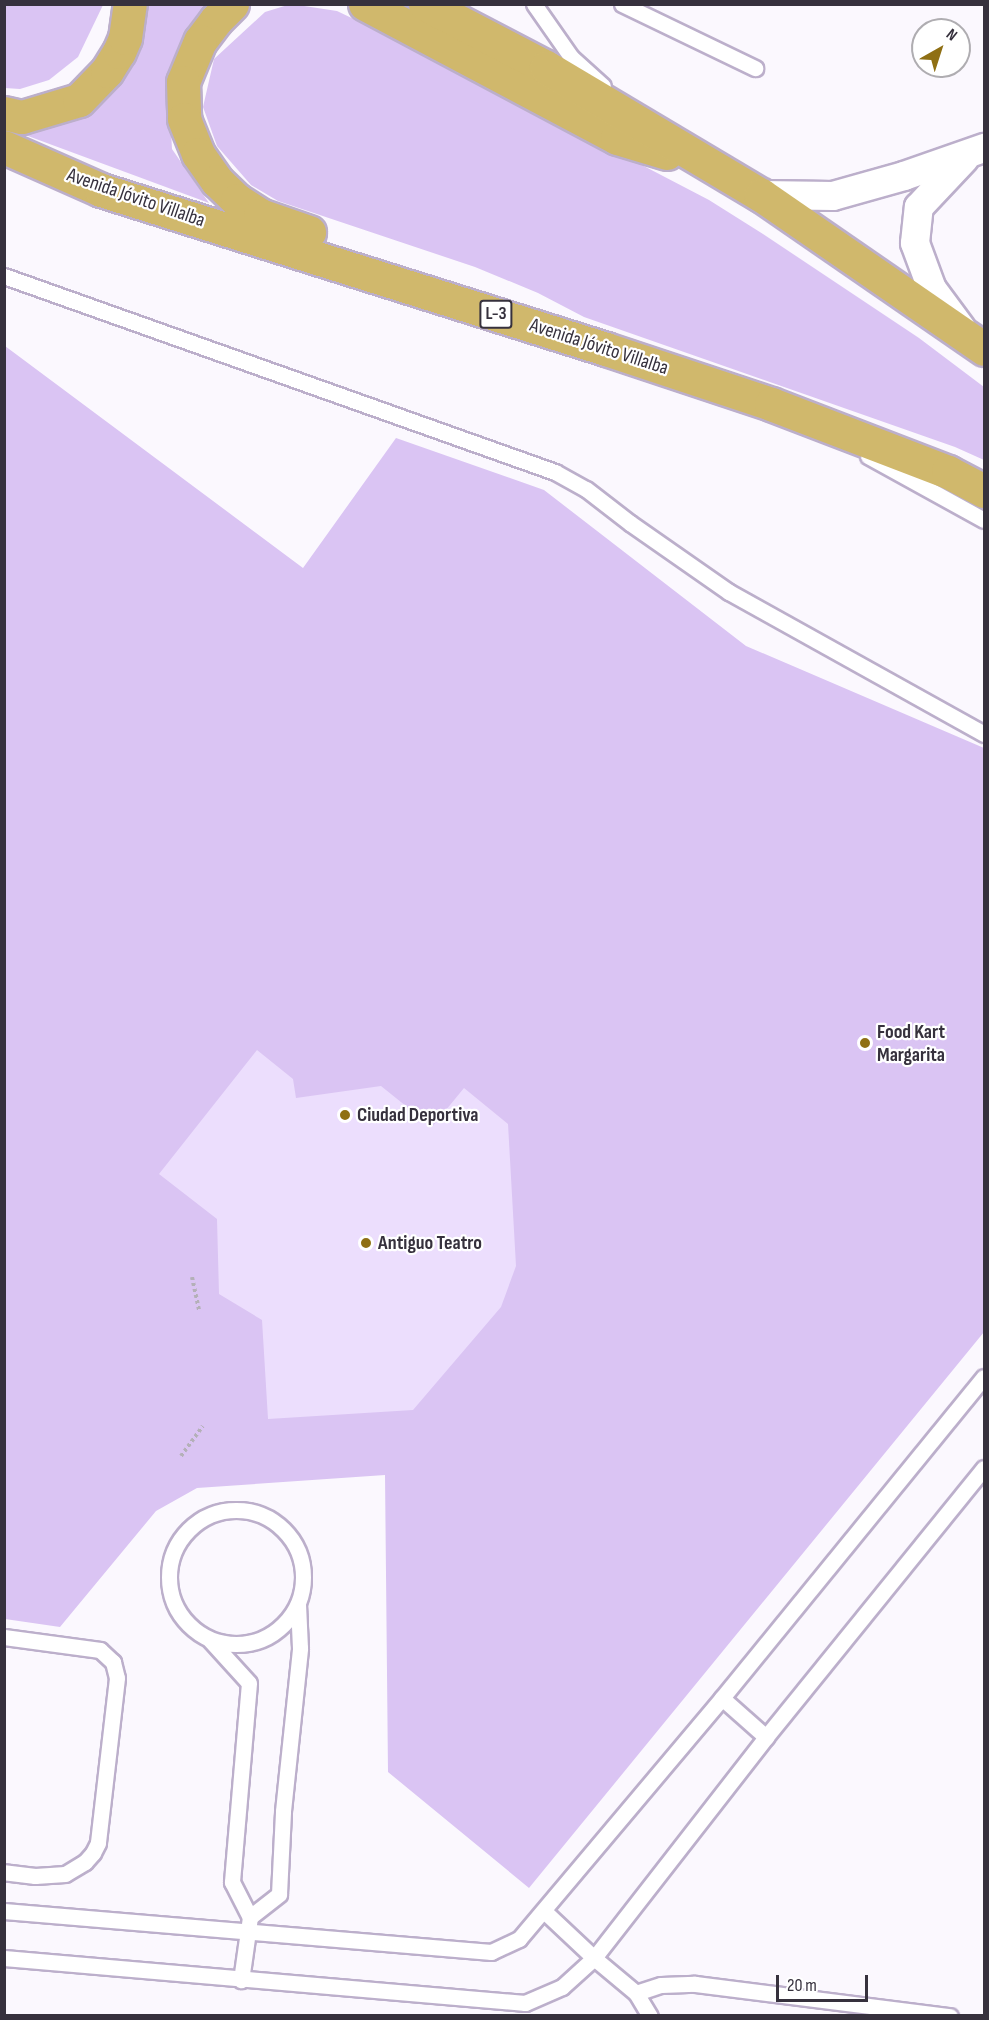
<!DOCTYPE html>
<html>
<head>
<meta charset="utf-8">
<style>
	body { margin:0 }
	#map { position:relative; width:989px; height:2020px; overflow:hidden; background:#fbf8fe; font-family:"Sofia Sans Condensed",sans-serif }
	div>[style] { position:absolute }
	.green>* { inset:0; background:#dac4f3 }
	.building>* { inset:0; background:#ecdefd }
	.path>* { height:4px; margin-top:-2px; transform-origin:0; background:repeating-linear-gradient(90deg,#b4b0b8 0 3px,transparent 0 6px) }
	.roads { filter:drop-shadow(2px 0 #bcafcb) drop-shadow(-2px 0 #bcafcb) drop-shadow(0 2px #bcafcb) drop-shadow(0 -2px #bcafcb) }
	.service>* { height:15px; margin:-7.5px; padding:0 7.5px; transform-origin:7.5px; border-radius:7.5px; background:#fff }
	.service>.ring { margin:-7.5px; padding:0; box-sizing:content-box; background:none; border:15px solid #fff; border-radius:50% }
	.minor>* { height:28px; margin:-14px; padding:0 14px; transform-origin:14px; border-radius:14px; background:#fff }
	.primary>* { height:33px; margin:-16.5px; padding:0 16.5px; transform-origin:16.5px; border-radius:16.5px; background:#d0b86c }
	.dots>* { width:16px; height:16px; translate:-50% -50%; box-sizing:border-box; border:3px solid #fff; border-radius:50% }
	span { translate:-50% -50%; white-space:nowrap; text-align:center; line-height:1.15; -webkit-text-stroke:4.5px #fff; paint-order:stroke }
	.shield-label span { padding:2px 4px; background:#fff; border:2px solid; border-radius:4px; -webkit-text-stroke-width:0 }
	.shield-label { font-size:18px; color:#36313d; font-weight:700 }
	.street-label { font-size:20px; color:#36313d }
	.poi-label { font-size:20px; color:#36313d; font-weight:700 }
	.left { translate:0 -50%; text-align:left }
	.frame { position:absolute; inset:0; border:6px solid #36313d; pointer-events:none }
	.north { position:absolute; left:911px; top:18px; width:60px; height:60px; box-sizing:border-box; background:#fff; border:2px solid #afadb1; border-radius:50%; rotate:39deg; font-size:16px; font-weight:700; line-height:24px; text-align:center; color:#36313d }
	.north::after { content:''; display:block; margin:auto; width:21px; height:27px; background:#8f6f13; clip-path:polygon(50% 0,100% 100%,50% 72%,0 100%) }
	.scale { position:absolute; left:776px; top:1975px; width:92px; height:27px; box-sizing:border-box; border:3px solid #36313d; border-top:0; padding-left:8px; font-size:18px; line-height:21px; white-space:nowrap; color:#36313d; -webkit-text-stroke:4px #fff; paint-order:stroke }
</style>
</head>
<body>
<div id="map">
	<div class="green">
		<i style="clip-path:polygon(291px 4px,337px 11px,452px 66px,709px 200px,763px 234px,919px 338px,984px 387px,984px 460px,955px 447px,584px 317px,538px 293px,475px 267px,278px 201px,251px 185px,217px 146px,203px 107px,214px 59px,265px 12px)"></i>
		<i style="clip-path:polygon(4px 5px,5px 4px,103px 5px,78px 57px,49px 80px,20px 89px,5px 88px)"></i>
		<i style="clip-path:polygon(145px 5px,210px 5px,200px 12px,177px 63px,170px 112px,172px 149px,209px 203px,9px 129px,69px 118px,105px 98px,126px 76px,138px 52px)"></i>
		<i style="clip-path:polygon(5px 346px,303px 568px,396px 438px,544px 490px,746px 646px,984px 748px,984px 1332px,529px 1888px,388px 1772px,385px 1475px,197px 1488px,156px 1511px,60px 1627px,5px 1619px)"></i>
	</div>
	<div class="building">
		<i style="clip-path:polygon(257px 1050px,293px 1079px,296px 1098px,381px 1086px,432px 1127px,464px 1088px,508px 1124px,516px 1266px,501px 1307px,413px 1410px,268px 1419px,262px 1320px,219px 1294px,217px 1219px,159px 1174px)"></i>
	</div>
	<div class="path">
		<i style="left:192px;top:1277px;width:35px;rotate:78deg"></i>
		<i style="left:181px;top:1456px;width:37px;rotate:-54deg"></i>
	</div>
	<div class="roads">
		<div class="service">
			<i style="left:534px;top:4px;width:65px;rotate:55.1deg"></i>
			<i style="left:571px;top:57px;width:43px;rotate:42.2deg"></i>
			<i style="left:622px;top:4px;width:148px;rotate:25.7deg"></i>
			<i style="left:4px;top:276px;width:585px;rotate:19.58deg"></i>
			<i style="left:555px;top:472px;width:35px;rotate:29deg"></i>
			<i style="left:586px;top:489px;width:56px;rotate:37.7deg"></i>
			<i style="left:630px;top:523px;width:121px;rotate:34.9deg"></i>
			<i style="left:729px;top:592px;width:292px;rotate:29.1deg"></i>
			<i style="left:868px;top:456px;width:132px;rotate:28.9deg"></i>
			<i class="ring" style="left:169px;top:1510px;width:119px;height:119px"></i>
			<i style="left:4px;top:1637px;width:97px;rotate:7.7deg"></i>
			<i style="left:100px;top:1650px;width:18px;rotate:43deg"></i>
			<i style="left:113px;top:1662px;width:16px;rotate:76deg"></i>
			<i style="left:117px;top:1678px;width:166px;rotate:96.6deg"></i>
			<i style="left:98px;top:1843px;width:11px;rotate:117deg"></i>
			<i style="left:93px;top:1853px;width:12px;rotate:132deg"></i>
			<i style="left:85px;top:1862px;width:23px;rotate:149deg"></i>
			<i style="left:65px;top:1874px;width:30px;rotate:176deg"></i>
			<i style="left:35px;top:1876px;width:31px;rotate:-173deg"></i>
			<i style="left:209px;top:1639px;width:59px;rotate:47.7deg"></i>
			<i style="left:249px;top:1683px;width:200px;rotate:94.9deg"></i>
			<i style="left:232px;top:1882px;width:39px;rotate:63deg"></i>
			<i style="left:250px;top:1917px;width:64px;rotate:98.1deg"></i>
			<i style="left:722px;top:1698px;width:59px;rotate:41.6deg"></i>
			<i style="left:4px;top:1911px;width:489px;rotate:4.8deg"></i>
			<i style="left:491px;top:1952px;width:31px;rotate:-25deg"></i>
			<i style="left:519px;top:1939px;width:315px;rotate:-49.9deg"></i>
			<i style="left:722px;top:1698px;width:414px;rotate:-50.8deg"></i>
			<i style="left:544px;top:1911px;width:69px;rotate:43.2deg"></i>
			<i style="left:594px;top:1958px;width:55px;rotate:39.8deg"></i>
			<i style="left:636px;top:1993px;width:27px;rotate:59deg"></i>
			<i style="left:250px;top:1917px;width:37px;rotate:-38deg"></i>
			<i style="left:279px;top:1894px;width:83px;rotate:-87.2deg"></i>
			<i style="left:283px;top:1811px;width:164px;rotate:-84deg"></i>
			<i style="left:300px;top:1648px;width:44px;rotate:-92.6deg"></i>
			<i style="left:4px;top:1958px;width:523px;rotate:4.94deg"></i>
			<i style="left:525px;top:2003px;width:40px;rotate:-23.4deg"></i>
			<i style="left:562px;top:1987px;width:43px;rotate:-42.2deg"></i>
			<i style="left:594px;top:1958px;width:280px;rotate:-52.1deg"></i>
			<i style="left:766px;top:1737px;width:346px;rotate:-51deg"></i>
			<i style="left:636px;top:1993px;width:26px;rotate:-18deg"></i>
			<i style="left:661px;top:1985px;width:34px;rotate:-2deg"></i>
			<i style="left:695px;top:1984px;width:257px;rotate:7.2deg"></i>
		</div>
		<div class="minor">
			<i style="left:761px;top:195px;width:72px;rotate:0.8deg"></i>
			<i style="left:833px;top:196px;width:74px;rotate:-15.7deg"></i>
			<i style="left:904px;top:176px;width:85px;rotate:-19.3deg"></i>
			<i style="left:961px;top:328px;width:49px;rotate:-126.6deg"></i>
			<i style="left:932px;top:289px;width:49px;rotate:-110.3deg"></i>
			<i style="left:915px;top:243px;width:36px;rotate:-84deg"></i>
			<i style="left:919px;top:207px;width:66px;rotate:-46.8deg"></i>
		</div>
		<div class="primary">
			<i style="left:232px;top:4px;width:23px;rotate:135deg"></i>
			<i style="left:216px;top:20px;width:26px;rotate:127deg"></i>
			<i style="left:200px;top:41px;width:44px;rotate:112.5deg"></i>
			<i style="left:183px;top:82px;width:37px;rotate:88deg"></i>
			<i style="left:184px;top:119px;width:38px;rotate:68deg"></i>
			<i style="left:198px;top:154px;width:33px;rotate:55deg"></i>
			<i style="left:217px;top:181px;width:28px;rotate:44deg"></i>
			<i style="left:237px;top:200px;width:27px;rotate:33deg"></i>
			<i style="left:260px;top:215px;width:52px;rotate:19.1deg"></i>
			<i style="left:365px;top:4px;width:285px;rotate:28deg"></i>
			<i style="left:617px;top:138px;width:52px;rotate:16.7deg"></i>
			<i style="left:425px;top:4px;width:136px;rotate:27.5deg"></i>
			<i style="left:546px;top:67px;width:250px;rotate:30.8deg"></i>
			<i style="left:761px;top:195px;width:271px;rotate:34.6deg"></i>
			<i style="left:4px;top:113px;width:18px;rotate:13deg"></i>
			<i style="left:22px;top:117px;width:59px;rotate:-16.6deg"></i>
			<i style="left:79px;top:100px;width:40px;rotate:-46deg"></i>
			<i style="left:107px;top:71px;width:22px;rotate:-58deg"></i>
			<i style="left:119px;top:52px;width:15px;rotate:-67deg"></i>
			<i style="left:125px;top:38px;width:34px;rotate:-82deg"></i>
			<i style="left:4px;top:147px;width:106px;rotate:23.9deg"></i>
			<i style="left:101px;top:190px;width:529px;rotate:17.48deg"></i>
			<i style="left:606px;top:349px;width:174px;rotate:18.4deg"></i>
			<i style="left:771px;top:404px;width:190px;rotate:21deg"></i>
			<i style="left:948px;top:472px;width:41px;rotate:27.8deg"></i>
		</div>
	</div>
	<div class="dots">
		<i style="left:865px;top:1043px;background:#8f6f13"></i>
		<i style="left:345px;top:1115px;background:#8f6f13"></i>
		<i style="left:366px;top:1243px;background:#8f6f13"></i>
	</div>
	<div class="shield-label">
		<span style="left:496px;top:314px">L-3</span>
	</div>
	<div class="street-label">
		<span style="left:136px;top:198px;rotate:19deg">Avenida Jóvito Villalba</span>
		<span style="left:599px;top:347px;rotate:18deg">Avenida Jóvito Villalba</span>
	</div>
	<div class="poi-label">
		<span class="left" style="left:877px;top:1044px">Food Kart<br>Margarita</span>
		<span class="left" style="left:357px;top:1115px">Ciudad Deportiva</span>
		<span class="left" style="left:378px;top:1243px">Antiguo Teatro</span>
	</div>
	<div class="frame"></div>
	<div class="north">N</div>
	<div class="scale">20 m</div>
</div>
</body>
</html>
